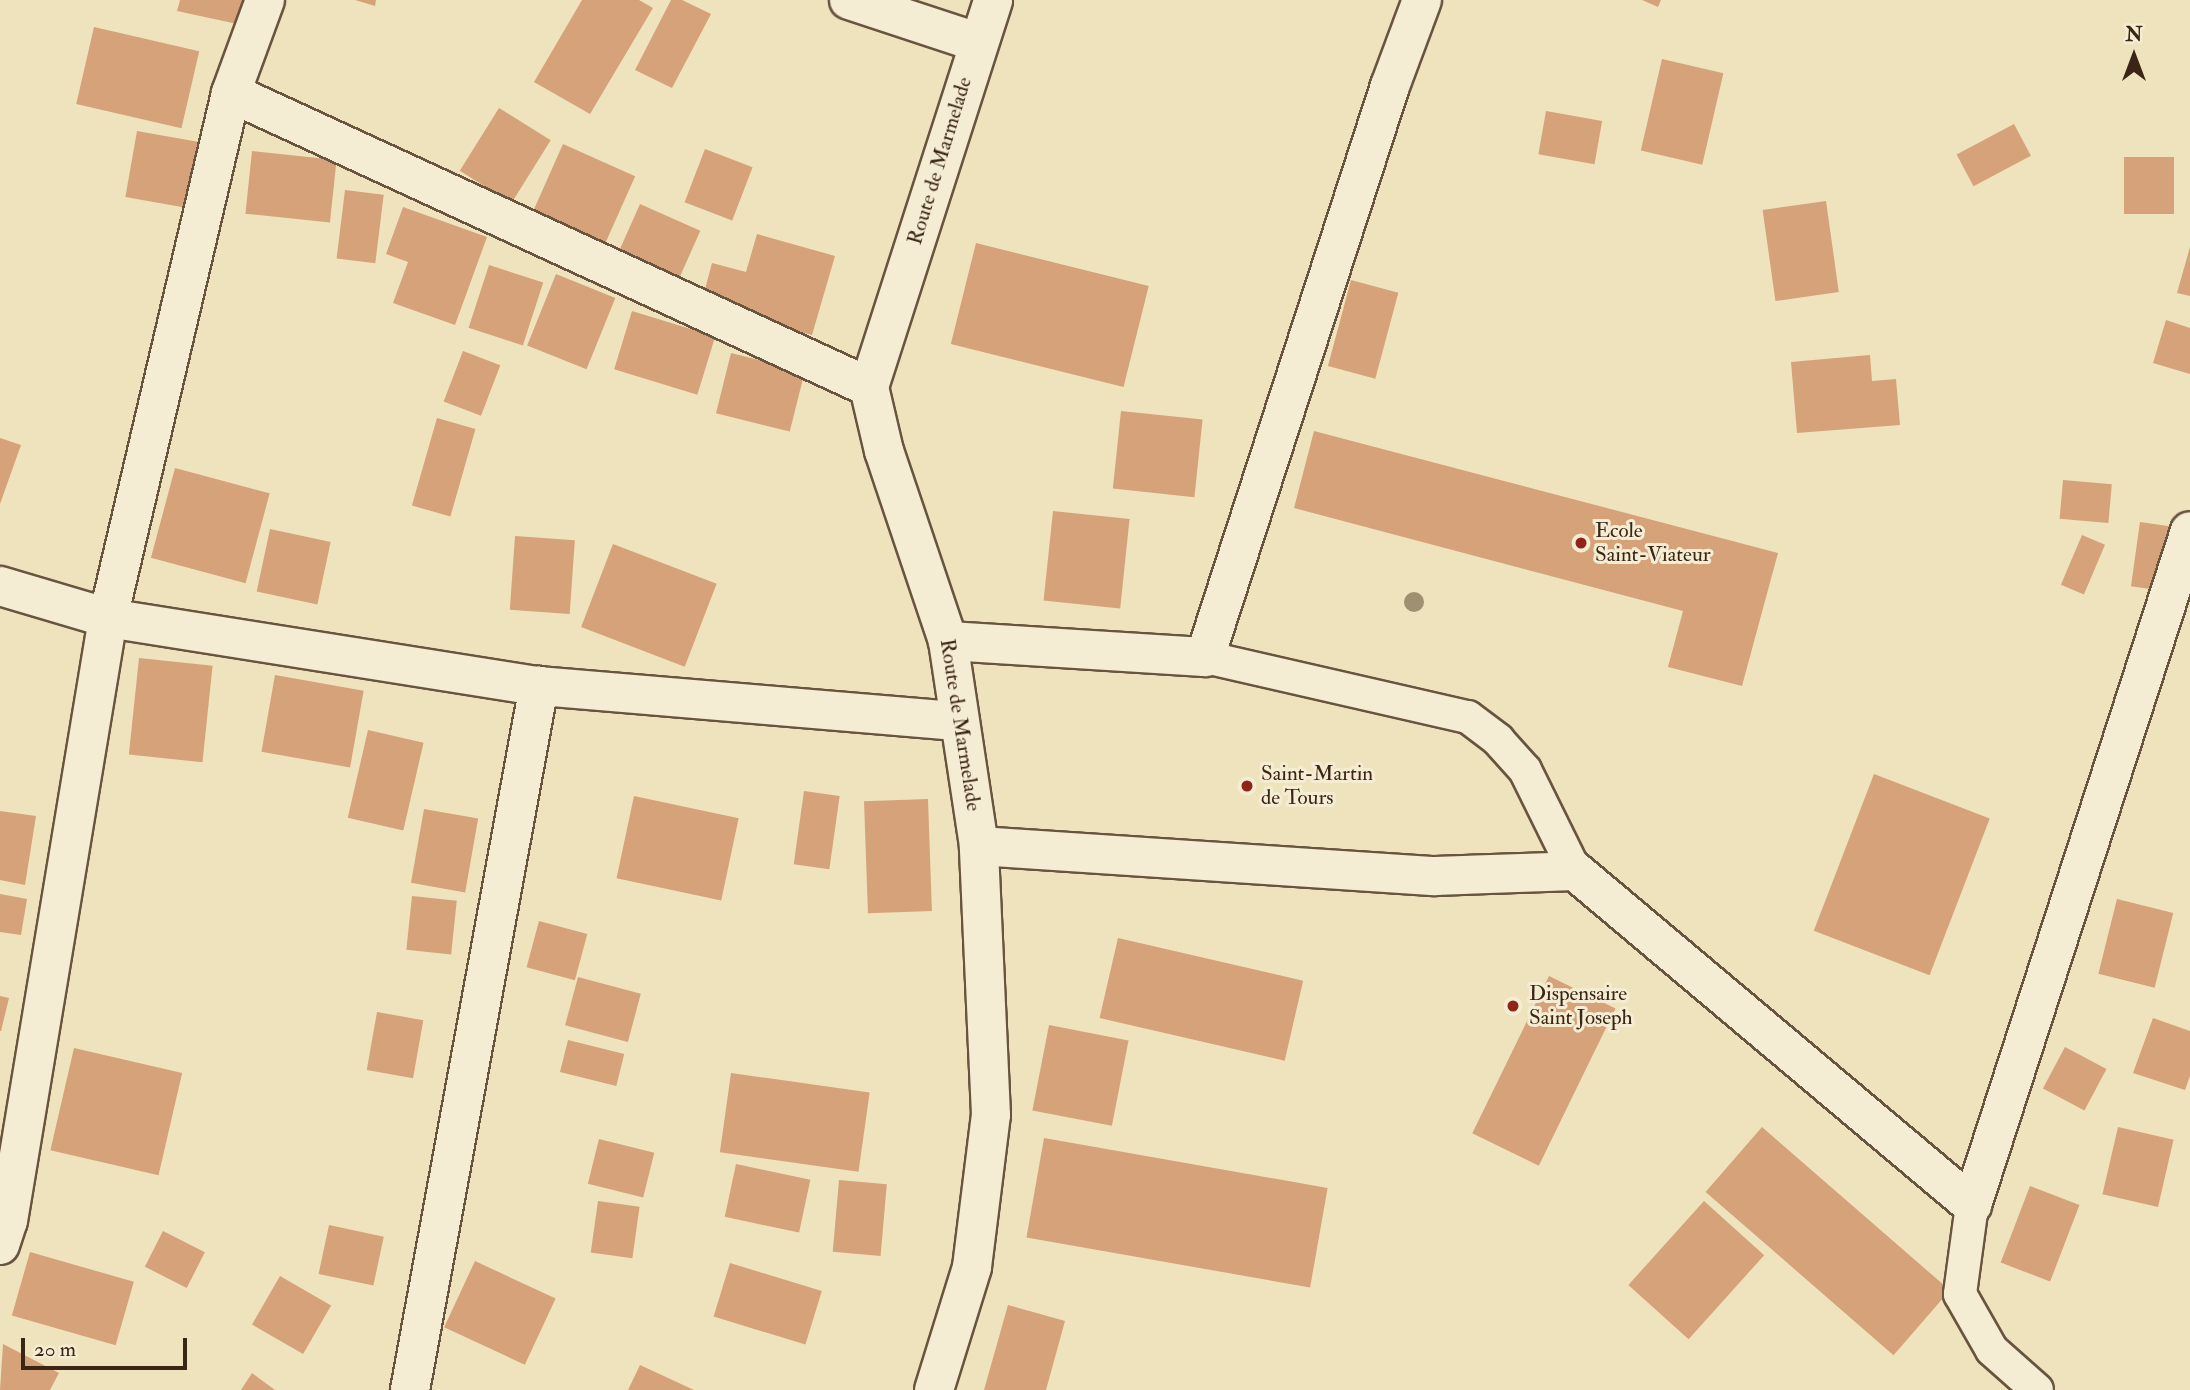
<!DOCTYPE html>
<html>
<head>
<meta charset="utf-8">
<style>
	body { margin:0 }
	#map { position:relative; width:2190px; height:1390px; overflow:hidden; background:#eee3bc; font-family:"IM FELL Double Pica",serif }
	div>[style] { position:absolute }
	.building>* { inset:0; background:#d6a279; transform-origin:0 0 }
	.roads { filter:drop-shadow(2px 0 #68543f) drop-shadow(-2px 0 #68543f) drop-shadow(0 2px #68543f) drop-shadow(0 -2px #68543f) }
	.service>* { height:32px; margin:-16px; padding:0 16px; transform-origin:16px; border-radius:16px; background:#f4edd3 }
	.minor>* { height:38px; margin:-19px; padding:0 19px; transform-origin:19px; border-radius:19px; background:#f4edd3 }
	.secondary>* { height:38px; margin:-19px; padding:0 19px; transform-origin:19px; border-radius:19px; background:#f4edd3 }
	.trees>* { width:20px; height:20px; margin:-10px; border-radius:50%; background:#9e9071 }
	.dots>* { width:19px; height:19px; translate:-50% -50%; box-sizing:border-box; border:4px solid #f4edd3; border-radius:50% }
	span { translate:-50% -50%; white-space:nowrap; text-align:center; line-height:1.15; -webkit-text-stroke:6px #f4edd3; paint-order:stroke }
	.street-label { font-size:21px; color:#3b2515 }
	.poi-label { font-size:21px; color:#3b2515 }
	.left { translate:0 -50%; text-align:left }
	.north { position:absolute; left:2099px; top:21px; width:70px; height:70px; -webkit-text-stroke:5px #f4edd3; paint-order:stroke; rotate:0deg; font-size:19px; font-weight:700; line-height:28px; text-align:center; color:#3b2515 }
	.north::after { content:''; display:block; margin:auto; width:24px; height:32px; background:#3b2515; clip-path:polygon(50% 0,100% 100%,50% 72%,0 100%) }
	.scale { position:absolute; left:21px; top:1338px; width:166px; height:32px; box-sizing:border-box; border:4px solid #3b2515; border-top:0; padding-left:9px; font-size:21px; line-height:24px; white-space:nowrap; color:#3b2515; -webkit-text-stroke:5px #f4edd3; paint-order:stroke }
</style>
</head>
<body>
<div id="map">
	<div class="building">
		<i style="clip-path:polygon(180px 0,248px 0,242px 25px,177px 11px)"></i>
		<i style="clip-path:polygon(355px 0,376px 0,375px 6px)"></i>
		<i style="clip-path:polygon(582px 0,639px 0,653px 8px,590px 114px,534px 82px)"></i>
		<i style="clip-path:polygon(671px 0,682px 0,711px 14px,672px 88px,635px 70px)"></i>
		<i style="clip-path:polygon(1642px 0,1661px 0,1658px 7px)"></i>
		<i style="left:94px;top:27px;width:108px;height:79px;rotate:13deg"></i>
		<i style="left:1662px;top:59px;width:63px;height:94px;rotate:13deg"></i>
		<i style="left:499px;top:108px;width:61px;height:74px;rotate:32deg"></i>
		<i style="left:1546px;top:111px;width:57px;height:44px;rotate:10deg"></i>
		<i style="left:2014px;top:124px;width:36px;height:65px;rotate:62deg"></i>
		<i style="left:137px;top:131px;width:73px;height:67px;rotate:10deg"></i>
		<i style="left:563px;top:144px;width:79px;height:79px;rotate:24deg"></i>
		<i style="left:705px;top:149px;width:51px;height:57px;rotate:21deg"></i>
		<i style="left:252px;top:151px;width:85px;height:63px;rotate:6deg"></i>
		<i style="left:2124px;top:157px;width:50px;height:57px"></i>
		<i style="left:345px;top:190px;width:39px;height:69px;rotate:7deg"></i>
		<i style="left:1826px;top:201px;width:92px;height:64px;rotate:82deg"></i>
		<i style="left:640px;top:204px;width:66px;height:60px;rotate:24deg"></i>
		<i style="clip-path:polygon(403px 207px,487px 237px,455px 325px,393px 303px,408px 262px,386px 254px)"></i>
		<i style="clip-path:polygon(757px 234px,835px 256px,812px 335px,701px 304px,712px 263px,746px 272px)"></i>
		<i style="left:976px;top:243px;width:178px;height:104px;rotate:14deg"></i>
		<i style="clip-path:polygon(2190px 247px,2190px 296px,2177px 293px)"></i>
		<i style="left:489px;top:265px;width:57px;height:66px;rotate:18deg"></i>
		<i style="left:556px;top:274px;width:64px;height:77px;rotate:22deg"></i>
		<i style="left:1351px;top:280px;width:49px;height:89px;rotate:15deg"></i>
		<i style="left:632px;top:311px;width:87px;height:61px;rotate:17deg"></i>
		<i style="clip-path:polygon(2166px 320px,2190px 328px,2190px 374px,2153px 363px)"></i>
		<i style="left:463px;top:351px;width:40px;height:54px;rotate:21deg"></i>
		<i style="left:731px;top:353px;width:76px;height:62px;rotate:14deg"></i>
		<i style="clip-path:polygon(1870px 355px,1872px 381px,1896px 379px,1900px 425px,1797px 433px,1791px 362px)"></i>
		<i style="left:1121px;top:411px;width:82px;height:78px;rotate:6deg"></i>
		<i style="left:437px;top:418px;width:40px;height:91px;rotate:16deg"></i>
		<i style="clip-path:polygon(1314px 431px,1778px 553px,1742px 686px,1668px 667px,1683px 611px,1294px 508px)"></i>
		<i style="clip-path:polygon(0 438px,21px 445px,0 504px)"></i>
		<i style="left:175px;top:468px;width:98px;height:93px;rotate:15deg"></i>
		<i style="left:2063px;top:480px;width:49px;height:39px;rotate:5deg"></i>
		<i style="left:1053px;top:511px;width:77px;height:90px;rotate:6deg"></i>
		<i style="left:2140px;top:522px;width:30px;height:65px;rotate:8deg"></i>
		<i style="left:270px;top:529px;width:62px;height:64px;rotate:12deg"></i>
		<i style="left:2082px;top:535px;width:25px;height:54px;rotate:23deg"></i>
		<i style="left:515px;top:536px;width:60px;height:74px;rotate:4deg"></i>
		<i style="left:613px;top:544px;width:111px;height:89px;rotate:21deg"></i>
		<i style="left:139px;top:658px;width:74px;height:97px;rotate:6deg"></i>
		<i style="left:275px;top:675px;width:90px;height:78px;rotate:10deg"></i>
		<i style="left:368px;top:730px;width:57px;height:90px;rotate:13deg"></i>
		<i style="left:1874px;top:774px;width:124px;height:168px;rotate:21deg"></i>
		<i style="left:804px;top:791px;width:36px;height:74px;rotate:8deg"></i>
		<i style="left:634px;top:796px;width:107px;height:84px;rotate:12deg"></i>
		<i style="left:928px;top:799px;width:112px;height:64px;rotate:88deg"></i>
		<i style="left:424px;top:809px;width:55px;height:75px;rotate:10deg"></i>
		<i style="clip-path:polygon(0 811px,36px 816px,25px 885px,0 880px)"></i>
		<i style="clip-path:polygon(0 894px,27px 899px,21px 935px,0 932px)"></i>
		<i style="left:412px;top:896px;width:45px;height:54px;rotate:6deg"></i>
		<i style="left:2117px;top:899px;width:58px;height:77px;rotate:14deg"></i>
		<i style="left:539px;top:921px;width:50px;height:48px;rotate:15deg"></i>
		<i style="left:1118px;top:938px;width:190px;height:82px;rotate:13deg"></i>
		<i style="left:1549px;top:976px;width:74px;height:175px;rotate:26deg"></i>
		<i style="left:578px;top:977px;width:65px;height:50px;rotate:15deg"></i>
		<i style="clip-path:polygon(0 996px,9px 998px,1px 1031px,0 1031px)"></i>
		<i style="left:377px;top:1012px;width:47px;height:59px;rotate:10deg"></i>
		<i style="clip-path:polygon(2153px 1018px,2190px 1031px,2190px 1076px,2185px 1090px,2133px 1073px)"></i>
		<i style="left:1049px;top:1025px;width:81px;height:87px;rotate:11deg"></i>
		<i style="left:568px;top:1040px;width:58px;height:33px;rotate:14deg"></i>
		<i style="left:2065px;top:1047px;width:47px;height:47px;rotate:28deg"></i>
		<i style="left:74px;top:1048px;width:111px;height:105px;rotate:13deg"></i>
		<i style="left:731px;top:1073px;width:140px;height:80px;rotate:8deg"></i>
		<i style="left:1762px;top:1127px;width:249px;height:86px;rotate:41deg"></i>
		<i style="left:2118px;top:1127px;width:57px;height:69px;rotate:13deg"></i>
		<i style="left:1044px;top:1138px;width:288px;height:101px;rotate:10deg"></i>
		<i style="left:599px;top:1139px;width:57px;height:46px;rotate:14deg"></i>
		<i style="left:736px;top:1164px;width:76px;height:54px;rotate:12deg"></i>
		<i style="left:839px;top:1180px;width:48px;height:72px;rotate:5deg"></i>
		<i style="left:2030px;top:1186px;width:53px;height:82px;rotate:21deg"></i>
		<i style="left:598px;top:1201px;width:42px;height:52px;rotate:8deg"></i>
		<i style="left:1704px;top:1201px;width:81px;height:113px;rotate:42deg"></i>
		<i style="left:329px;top:1225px;width:56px;height:50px;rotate:12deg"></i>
		<i style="left:163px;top:1231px;width:47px;height:40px;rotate:27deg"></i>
		<i style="left:30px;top:1252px;width:108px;height:66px;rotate:16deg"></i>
		<i style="left:475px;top:1261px;width:89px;height:73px;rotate:25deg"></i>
		<i style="left:730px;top:1263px;width:96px;height:56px;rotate:17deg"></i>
		<i style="left:280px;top:1276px;width:59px;height:56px;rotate:30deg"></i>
		<i style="clip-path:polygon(1008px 1305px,1065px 1321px,1046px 1390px,984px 1390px)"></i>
		<i style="clip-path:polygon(3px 1344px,59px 1373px,50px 1390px,0 1390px)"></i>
		<i style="clip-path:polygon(640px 1365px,694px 1390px,628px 1390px)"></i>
		<i style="clip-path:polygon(252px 1373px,275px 1390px,241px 1390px)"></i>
	</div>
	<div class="roads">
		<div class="service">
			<i style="left:1205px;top:657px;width:270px;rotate:12.9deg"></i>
			<i style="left:1468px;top:717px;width:38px;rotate:37deg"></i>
			<i style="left:1498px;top:740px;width:40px;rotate:48deg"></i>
			<i style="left:1525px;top:770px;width:113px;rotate:63.7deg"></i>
			<i style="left:1972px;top:1205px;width:90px;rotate:97.7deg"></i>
			<i style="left:1960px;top:1294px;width:64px;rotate:60.3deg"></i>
			<i style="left:1992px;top:1350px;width:60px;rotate:41.6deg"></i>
		</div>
		<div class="minor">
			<i style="left:849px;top:0;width:135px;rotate:18.2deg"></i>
			<i style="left:231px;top:93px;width:702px;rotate:24.74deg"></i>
			<i style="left:0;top:586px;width:113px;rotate:16.5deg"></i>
			<i style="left:108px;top:618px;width:539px;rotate:-76.81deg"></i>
			<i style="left:231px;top:93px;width:99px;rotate:-69.9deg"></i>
			<i style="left:948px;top:641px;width:257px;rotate:3.6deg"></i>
			<i style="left:1205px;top:657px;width:600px;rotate:-72.05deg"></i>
			<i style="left:1390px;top:86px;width:92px;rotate:-69.6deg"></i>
			<i style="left:979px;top:846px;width:457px;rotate:3.8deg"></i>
			<i style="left:1435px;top:876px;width:140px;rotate:-2deg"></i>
			<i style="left:1575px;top:871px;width:519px;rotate:40.07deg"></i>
			<i style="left:1972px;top:1205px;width:708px;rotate:-72.08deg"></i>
			<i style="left:0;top:1245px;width:25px;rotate:-72deg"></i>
			<i style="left:8px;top:1221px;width:611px;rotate:-80.58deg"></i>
			<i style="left:108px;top:618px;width:436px;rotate:9deg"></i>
			<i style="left:539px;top:686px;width:421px;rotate:4.8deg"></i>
			<i style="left:410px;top:1390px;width:716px;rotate:-79.62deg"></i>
		</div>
		<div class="secondary">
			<i style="left:934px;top:1390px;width:129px;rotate:-72.8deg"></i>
			<i style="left:972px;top:1267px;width:153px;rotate:-82.9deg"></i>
			<i style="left:991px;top:1115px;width:269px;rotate:-92.6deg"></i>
			<i style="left:979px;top:846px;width:207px;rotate:-98.6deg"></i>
			<i style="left:948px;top:641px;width:200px;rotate:-108.6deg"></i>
			<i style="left:884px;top:451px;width:66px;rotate:-103.2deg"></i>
			<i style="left:869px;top:387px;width:406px;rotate:-72.2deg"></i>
		</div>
	</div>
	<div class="trees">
		<i style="left:1414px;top:602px"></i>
	</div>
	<div class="dots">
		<i style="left:1581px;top:543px;background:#8f2418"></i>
		<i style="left:1247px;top:786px;background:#8f2418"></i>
		<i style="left:1513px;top:1006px;background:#8f2418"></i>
	</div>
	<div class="street-label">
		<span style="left:940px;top:161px;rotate:-73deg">Route de Marmelade</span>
		<span style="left:960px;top:725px;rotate:81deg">Route de Marmelade</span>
	</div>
	<div class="poi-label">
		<span class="left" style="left:1595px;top:543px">Ecole<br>Saint-Viateur</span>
		<span class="left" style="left:1261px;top:786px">Saint-Martin<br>de Tours</span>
		<span class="left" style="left:1529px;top:1006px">Dispensaire<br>Saint Joseph</span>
	</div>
	<div class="north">N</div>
	<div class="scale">20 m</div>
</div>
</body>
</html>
